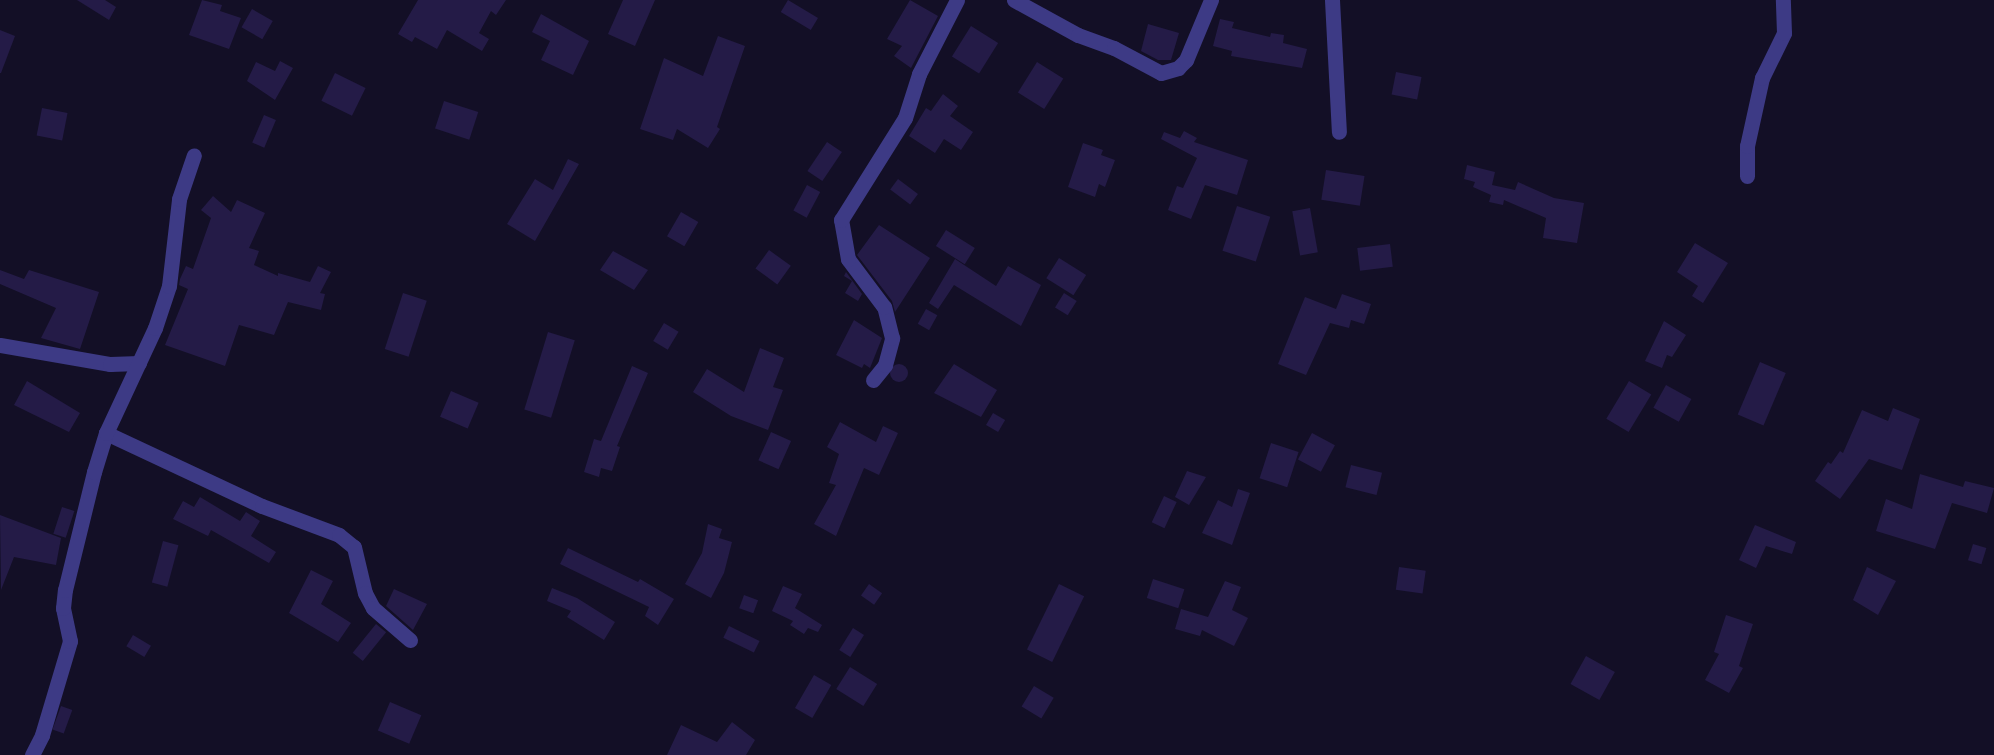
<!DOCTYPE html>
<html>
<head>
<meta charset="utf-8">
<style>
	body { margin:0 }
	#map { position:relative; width:1994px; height:755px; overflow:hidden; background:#130f26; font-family:"Space Grotesk",sans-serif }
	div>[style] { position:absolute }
	.building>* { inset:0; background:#241b47; transform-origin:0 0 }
	.round { border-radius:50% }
	.street>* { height:15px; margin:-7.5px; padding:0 7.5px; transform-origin:7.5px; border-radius:7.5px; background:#3d3a85 }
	span { translate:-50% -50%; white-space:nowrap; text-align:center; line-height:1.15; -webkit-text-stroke:5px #130f26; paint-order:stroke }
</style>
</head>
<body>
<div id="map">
	<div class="building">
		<i style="clip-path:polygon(77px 0,105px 0,116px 7px,109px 20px)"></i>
		<i style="clip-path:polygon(202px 0,222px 5px,220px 11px,241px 18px,229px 49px,189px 35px)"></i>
		<i style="clip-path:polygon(418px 0,506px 0,496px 15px,491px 11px,479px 33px,489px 39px,482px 51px,447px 30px,437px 49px,415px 37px,412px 42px,398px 34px)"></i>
		<i style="clip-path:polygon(623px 0,655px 0,635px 46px,608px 34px)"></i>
		<i style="left:788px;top:0;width:35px;height:14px;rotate:31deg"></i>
		<i style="clip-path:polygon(910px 0,938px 16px,911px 68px,894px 56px,902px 46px,887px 39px)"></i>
		<i style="left:252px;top:9px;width:24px;height:21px;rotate:30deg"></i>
		<i style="clip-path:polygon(541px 14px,589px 41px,573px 75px,541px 60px,550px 41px,532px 32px)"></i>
		<i style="clip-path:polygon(1220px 19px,1234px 22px,1232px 28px,1270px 37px,1271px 33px,1284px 35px,1283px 43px,1307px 49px,1302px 68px,1231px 56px,1232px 51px,1213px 46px)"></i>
		<i style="clip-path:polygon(1148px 24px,1179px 33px,1171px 60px,1158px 60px,1141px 51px)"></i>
		<i style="left:971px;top:26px;width:32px;height:36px;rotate:32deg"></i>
		<i style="clip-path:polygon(0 30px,15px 36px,1px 73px,0 73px)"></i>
		<i style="clip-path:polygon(718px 36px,745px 46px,717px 127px,720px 129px,708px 148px,677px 129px,673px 140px,640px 129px,664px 58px,703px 76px)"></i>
		<i style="clip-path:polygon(280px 61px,293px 68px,275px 100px,247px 81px,256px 62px,275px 71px)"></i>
		<i style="left:1037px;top:62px;width:31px;height:36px;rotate:32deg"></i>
		<i style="left:1396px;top:72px;width:26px;height:23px;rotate:11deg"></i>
		<i style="left:335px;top:73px;width:34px;height:31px;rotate:26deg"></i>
		<i style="clip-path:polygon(943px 94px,958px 106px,950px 116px,973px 132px,961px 150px,944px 139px,935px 153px,909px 136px,926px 108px,931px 111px)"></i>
		<i style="left:444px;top:101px;width:36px;height:29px;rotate:18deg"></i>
		<i style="left:42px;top:108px;width:26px;height:28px;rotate:11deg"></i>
		<i style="left:264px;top:115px;width:13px;height:30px;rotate:23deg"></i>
		<i style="clip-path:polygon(1184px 131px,1197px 138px,1194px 142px,1248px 160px,1237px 195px,1205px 185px,1191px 219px,1168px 210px,1177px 186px,1183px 188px,1197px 158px,1161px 139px,1164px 132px,1180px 138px)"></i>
		<i style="left:827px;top:142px;width:18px;height:35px;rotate:34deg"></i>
		<i style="clip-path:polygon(1083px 143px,1103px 150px,1101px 155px,1115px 160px,1105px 187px,1099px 184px,1095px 197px,1068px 187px)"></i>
		<i style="clip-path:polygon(568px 159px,579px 164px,535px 241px,507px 224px,535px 179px,553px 190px)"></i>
		<i style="clip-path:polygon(1467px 165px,1495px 172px,1492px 185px,1515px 190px,1518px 182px,1554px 198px,1584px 203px,1577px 243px,1543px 238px,1546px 218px,1504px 200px,1503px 205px,1489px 202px,1491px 195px,1473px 187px,1475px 182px,1464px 179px)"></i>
		<i style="left:1326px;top:170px;width:39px;height:30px;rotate:9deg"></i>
		<i style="left:898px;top:179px;width:25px;height:13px;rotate:37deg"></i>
		<i style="left:807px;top:185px;width:15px;height:29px;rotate:28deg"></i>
		<i style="clip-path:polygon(213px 196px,231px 212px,237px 200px,265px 213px,249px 248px,259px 251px,254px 265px,278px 276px,278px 273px,310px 282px,318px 266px,331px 272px,320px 293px,325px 294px,321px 310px,288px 302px,274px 335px,239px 325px,225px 366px,165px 345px,188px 289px,179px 285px,180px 279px,186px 266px,193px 269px,211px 218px,201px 210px)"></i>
		<i style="left:1237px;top:206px;width:35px;height:47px;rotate:18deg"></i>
		<i style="left:1310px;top:208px;width:45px;height:18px;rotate:80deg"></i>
		<i style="left:681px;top:212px;width:20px;height:28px;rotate:30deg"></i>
		<i style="clip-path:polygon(879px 225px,930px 258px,895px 312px,892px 301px,857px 255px)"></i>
		<i style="left:946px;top:230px;width:34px;height:19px;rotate:32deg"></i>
		<i style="clip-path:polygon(1695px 243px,1728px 263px,1703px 303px,1692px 296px,1698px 286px,1677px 272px)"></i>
		<i style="left:1390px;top:244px;width:23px;height:33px;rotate:83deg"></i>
		<i style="left:769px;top:250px;width:27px;height:23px;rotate:36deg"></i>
		<i style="clip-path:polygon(613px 251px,648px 270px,634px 290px,600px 270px)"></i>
		<i style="left:1059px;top:258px;width:32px;height:24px;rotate:32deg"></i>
		<i style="clip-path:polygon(955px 259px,996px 286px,1008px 266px,1041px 285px,1021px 326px,954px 285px,938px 309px,929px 303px)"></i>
		<i style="clip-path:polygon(0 270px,24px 279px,29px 270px,99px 292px,80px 349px,41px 338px,56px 308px,0 284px)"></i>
		<i style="clip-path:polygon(846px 272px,862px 294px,858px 301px,845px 293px,852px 281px,844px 276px)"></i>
		<i style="left:403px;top:293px;width:25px;height:59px;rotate:18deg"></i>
		<i style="left:1064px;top:293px;width:15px;height:17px;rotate:32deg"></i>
		<i style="clip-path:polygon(1342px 294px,1371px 304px,1364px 324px,1351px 320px,1349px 328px,1330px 323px,1306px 375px,1278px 364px,1305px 297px,1336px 309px)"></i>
		<i style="left:926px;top:309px;width:13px;height:17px;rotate:29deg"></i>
		<i style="clip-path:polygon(854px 320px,882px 338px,870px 368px,864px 364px,862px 368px,836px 355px)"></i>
		<i style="clip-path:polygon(1664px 321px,1686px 335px,1672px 357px,1667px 355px,1662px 368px,1645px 361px)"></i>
		<i style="left:664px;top:323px;width:17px;height:21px;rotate:31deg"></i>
		<i style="left:548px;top:332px;width:28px;height:81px;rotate:17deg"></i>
		<i style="clip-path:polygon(760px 348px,784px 358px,773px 387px,783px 390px,768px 430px,731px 416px,693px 392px,707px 369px,744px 392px)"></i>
		<i style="left:1760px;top:362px;width:28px;height:57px;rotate:23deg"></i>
		<i style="clip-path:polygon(954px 364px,997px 390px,981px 417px,934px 393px)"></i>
		<i class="round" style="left:890px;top:364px;width:18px;height:18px"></i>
		<i style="clip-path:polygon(632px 366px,648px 373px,617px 446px,620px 447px,612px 471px,601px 468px,599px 477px,584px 472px,594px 439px,601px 441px)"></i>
		<i style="clip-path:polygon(27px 381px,80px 413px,69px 432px,14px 405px)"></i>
		<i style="left:1629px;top:381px;width:26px;height:44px;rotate:31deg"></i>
		<i style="left:1666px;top:385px;width:29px;height:26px;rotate:29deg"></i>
		<i style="left:451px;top:391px;width:30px;height:28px;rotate:23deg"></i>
		<i style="clip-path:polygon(1893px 408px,1920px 419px,1902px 470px,1869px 459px,1840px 499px,1815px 481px,1828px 462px,1831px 464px,1840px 451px,1843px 453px,1862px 410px,1888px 421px)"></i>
		<i style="left:993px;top:413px;width:14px;height:14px;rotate:30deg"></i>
		<i style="clip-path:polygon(840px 422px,876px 442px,883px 426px,898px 433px,879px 475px,864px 468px,836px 536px,814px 524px,836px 485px,829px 483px,839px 454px,827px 447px)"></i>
		<i style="left:771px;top:432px;width:22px;height:31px;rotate:24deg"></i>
		<i style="left:1312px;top:433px;width:26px;height:30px;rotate:28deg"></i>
		<i style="left:1271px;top:443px;width:29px;height:37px;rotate:18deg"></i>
		<i style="left:1351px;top:465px;width:32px;height:23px;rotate:14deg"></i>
		<i style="clip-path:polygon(1187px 471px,1206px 477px,1189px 505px,1175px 497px)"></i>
		<i style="clip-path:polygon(1920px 474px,1963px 487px,1965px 481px,1994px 488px,1987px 513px,1952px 503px,1935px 549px,1876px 531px,1886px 499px,1912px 509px)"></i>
		<i style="clip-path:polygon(1238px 489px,1250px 493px,1232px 545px,1202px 533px,1218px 500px,1232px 507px)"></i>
		<i style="left:1164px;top:496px;width:14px;height:29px;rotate:25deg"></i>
		<i style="clip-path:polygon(200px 497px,240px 521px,246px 512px,260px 521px,251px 536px,276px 552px,269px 563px,211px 530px,208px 536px,173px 519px,183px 501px,194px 507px)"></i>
		<i style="left:62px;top:507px;width:13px;height:28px;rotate:18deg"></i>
		<i style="clip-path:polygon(0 515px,61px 538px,56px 565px,14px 557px,1px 590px)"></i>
		<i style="clip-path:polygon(708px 524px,722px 529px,719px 538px,732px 542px,724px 573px,711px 598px,685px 584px,702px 553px)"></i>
		<i style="clip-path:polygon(1755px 525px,1796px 542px,1792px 554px,1766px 546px,1756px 568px,1739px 560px)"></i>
		<i style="left:163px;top:541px;width:16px;height:43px;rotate:15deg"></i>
		<i style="left:1973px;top:544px;width:14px;height:17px;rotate:17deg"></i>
		<i style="clip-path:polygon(568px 548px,638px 582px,640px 579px,674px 599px,658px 625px,645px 616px,649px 607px,560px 564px)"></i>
		<i style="left:1399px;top:567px;width:27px;height:23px;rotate:8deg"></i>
		<i style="clip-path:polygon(1867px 567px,1896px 581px,1878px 615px,1853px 600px)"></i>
		<i style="clip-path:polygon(311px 570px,333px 581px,321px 604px,351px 623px,338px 642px,289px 613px)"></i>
		<i style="left:1153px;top:579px;width:33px;height:20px;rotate:18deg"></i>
		<i style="clip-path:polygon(1225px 581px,1241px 587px,1232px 610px,1248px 618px,1234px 646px,1202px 630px,1200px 636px,1175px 629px,1181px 609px,1208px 617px)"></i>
		<i style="left:869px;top:584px;width:16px;height:14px;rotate:35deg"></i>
		<i style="left:1059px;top:584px;width:28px;height:73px;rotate:26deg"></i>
		<i style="clip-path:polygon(783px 586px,802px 594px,795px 608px,822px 625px,818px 632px,808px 628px,804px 634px,790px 625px,793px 621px,772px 611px)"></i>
		<i style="clip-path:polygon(552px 588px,577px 598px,615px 622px,604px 640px,567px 617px,571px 611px,547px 601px)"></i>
		<i style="clip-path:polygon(394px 589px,427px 604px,413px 630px,386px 606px)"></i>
		<i style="left:744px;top:595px;width:15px;height:14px;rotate:20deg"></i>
		<i style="clip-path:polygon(1726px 615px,1753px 624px,1739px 666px,1743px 668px,1729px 693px,1705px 680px,1719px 654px,1714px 652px)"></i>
		<i style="left:376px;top:624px;width:13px;height:37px;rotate:39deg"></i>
		<i style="left:729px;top:626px;width:34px;height:13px;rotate:26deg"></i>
		<i style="left:853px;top:628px;width:13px;height:26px;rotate:32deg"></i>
		<i style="left:133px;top:635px;width:21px;height:13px;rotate:31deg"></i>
		<i style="left:1586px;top:656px;width:33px;height:32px;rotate:29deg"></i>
		<i style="left:850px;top:667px;width:32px;height:26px;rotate:32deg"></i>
		<i style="left:814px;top:675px;width:20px;height:38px;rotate:30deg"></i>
		<i style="left:1034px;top:686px;width:23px;height:24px;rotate:31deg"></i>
		<i style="left:390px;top:702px;width:34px;height:31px;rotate:23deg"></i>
		<i style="left:61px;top:706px;width:12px;height:25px;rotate:20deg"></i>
		<i style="clip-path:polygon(732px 722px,755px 740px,746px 755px,667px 755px,681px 725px,717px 742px)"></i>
	</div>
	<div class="street">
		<i style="left:1014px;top:0;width:73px;rotate:28.7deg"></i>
		<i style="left:1078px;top:35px;width:38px;rotate:20deg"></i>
		<i style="left:1114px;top:48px;width:53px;rotate:28deg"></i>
		<i style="left:1161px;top:73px;width:18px;rotate:-16deg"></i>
		<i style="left:1178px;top:68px;width:11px;rotate:-45deg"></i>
		<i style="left:1186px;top:60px;width:65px;rotate:-67.4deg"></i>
		<i style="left:1332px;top:0;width:132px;rotate:87deg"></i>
		<i style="left:1747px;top:176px;width:30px;rotate:-90deg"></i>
		<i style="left:1747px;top:146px;width:70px;rotate:-77.6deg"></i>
		<i style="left:1762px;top:78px;width:50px;rotate:-63.9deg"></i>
		<i style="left:1784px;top:33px;width:33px;rotate:-92deg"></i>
		<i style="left:0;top:345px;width:112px;rotate:9.8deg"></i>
		<i style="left:110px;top:364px;width:29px;rotate:-2deg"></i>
		<i style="left:873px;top:380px;width:19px;rotate:-51deg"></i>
		<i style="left:885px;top:365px;width:28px;rotate:-75deg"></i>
		<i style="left:892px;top:338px;width:32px;rotate:-104deg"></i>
		<i style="left:884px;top:307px;width:60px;rotate:-126.9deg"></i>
		<i style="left:848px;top:259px;width:40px;rotate:-100deg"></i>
		<i style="left:841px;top:220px;width:120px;rotate:-57.9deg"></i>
		<i style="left:905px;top:118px;width:46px;rotate:-72.3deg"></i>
		<i style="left:919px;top:74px;width:83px;rotate:-62.8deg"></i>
		<i style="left:106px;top:433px;width:172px;rotate:25.1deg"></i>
		<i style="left:262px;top:506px;width:82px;rotate:20.6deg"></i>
		<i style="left:339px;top:535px;width:19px;rotate:39deg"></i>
		<i style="left:354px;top:547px;width:47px;rotate:76.6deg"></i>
		<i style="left:365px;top:593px;width:17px;rotate:62deg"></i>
		<i style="left:373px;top:608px;width:49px;rotate:40.9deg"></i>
		<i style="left:32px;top:755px;width:22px;rotate:-63deg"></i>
		<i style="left:42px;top:735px;width:98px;rotate:-73.4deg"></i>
		<i style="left:70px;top:641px;width:34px;rotate:-102deg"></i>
		<i style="left:63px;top:608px;width:18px;rotate:-84deg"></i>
		<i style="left:65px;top:590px;width:122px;rotate:-76.2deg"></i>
		<i style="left:94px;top:472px;width:41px;rotate:-72.9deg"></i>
		<i style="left:106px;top:433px;width:116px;rotate:-65deg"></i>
		<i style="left:155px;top:328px;width:44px;rotate:-71.6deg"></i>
		<i style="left:169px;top:286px;width:88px;rotate:-83.4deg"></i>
		<i style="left:179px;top:199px;width:46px;rotate:-71.2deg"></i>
	</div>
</div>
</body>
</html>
